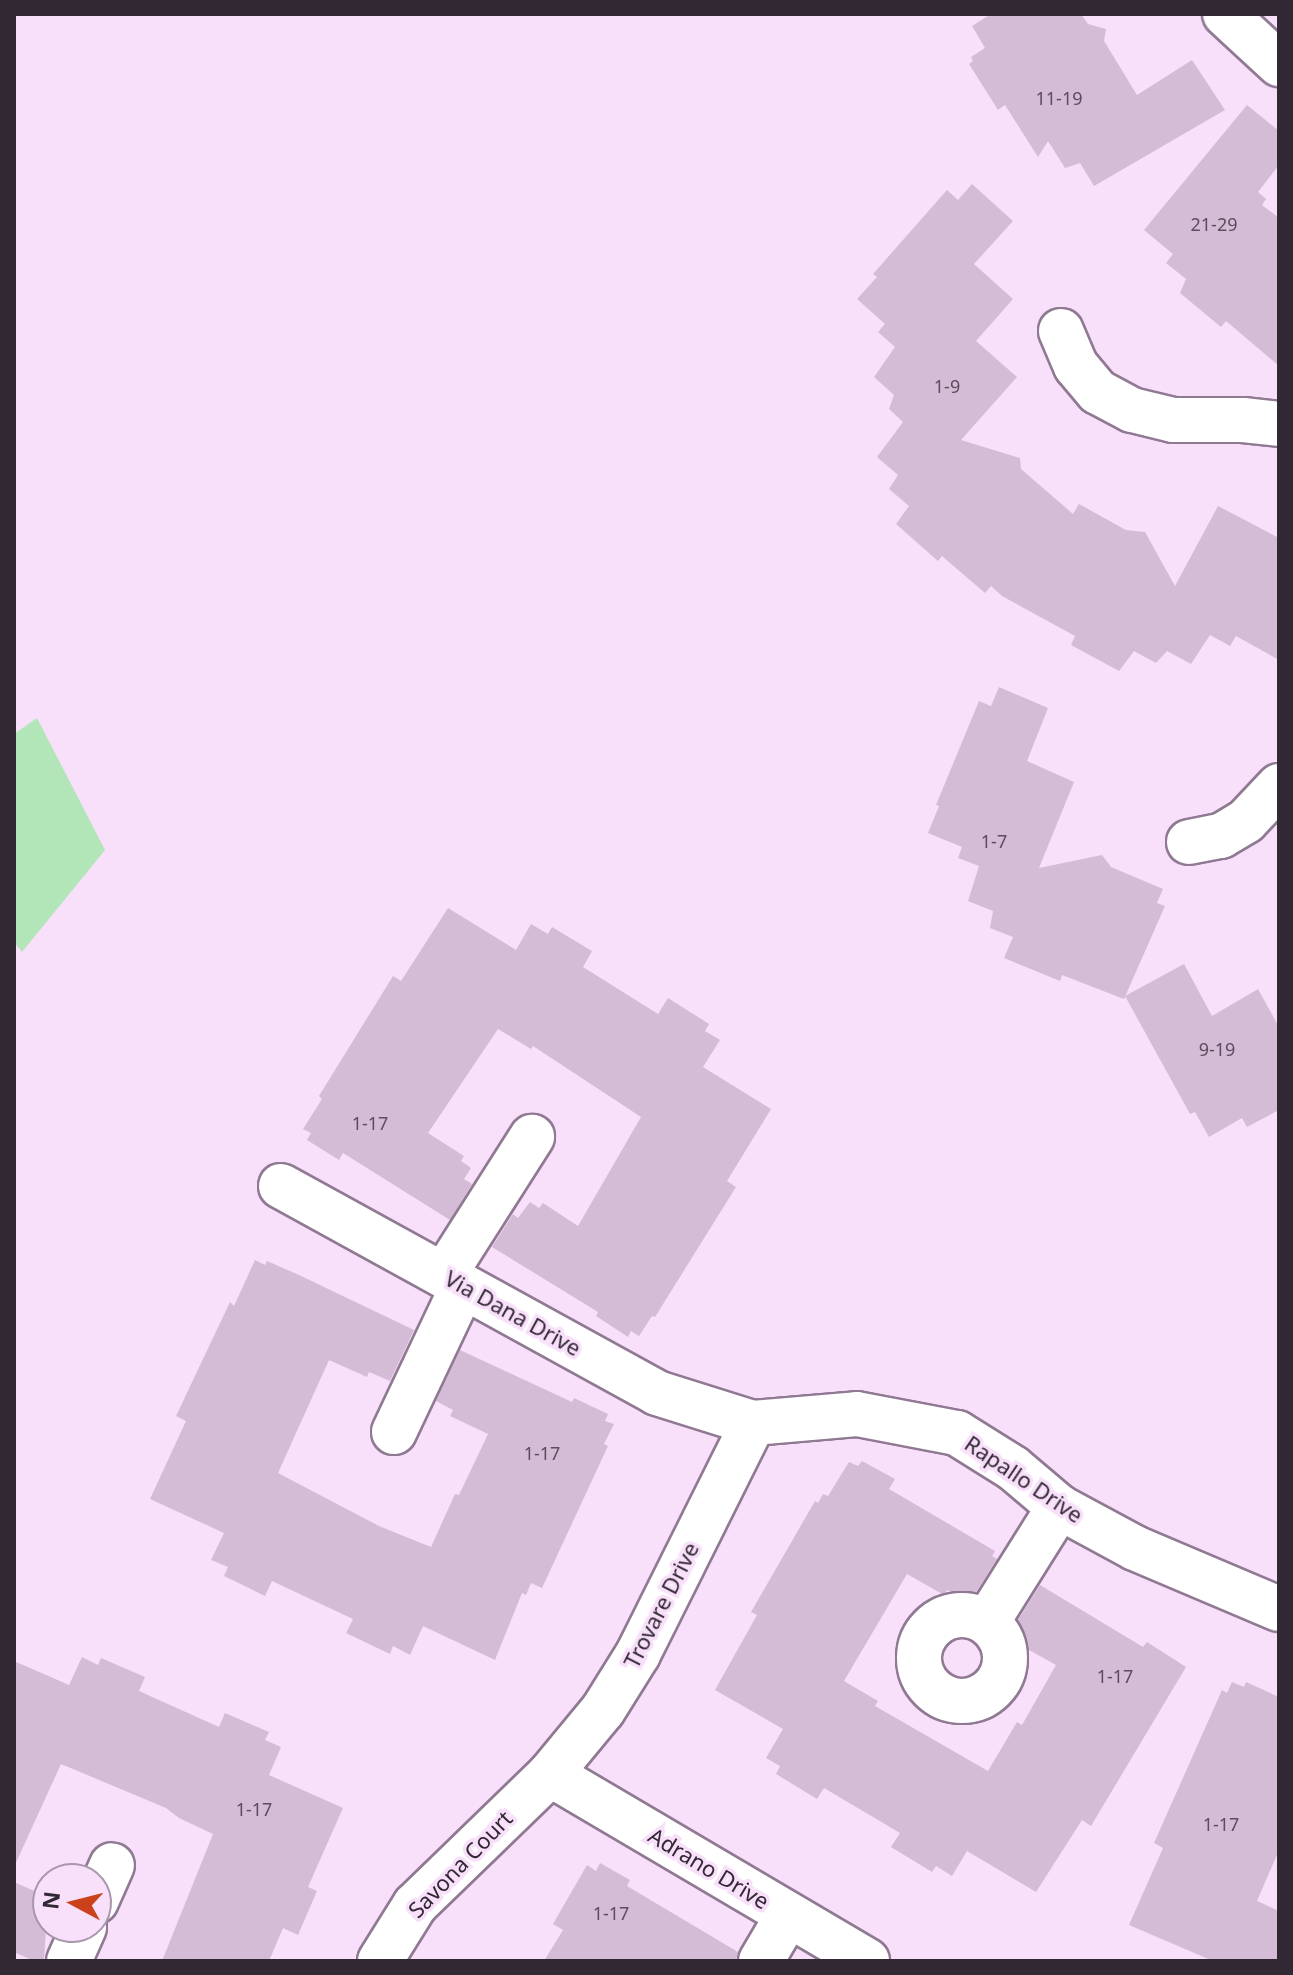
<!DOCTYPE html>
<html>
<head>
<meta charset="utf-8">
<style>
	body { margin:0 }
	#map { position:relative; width:1293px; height:1975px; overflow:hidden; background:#f8dffa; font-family:"Noto Sans",sans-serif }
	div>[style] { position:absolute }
	.green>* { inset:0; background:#b2e6b9 }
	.building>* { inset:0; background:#d5bcd6 }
	.roads { filter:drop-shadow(2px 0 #907992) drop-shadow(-2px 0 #907992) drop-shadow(0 2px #907992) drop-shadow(0 -2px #907992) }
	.street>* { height:44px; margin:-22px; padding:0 22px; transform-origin:22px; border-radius:22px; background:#fff }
	.street>.ring { margin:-22px; padding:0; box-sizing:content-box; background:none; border:44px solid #fff; border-radius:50% }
	span { translate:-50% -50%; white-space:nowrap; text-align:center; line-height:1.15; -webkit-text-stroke:7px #f8dffa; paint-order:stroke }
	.number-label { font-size:18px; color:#5b4d5c }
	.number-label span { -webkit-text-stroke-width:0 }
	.street-label { font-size:22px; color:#322833 }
	.frame { position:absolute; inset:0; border:16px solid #322833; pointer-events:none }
	.north { position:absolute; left:32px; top:1863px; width:80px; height:80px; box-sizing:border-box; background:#f8dffa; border:2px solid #a996aa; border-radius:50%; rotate:277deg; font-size:22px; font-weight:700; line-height:32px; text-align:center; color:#322833 }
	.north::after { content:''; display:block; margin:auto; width:28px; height:36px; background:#ca411b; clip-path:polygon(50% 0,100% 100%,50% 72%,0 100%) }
</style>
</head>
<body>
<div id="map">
	<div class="green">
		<i style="clip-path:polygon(37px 718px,105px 850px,22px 952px,14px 942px,14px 734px)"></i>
	</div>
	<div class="building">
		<i style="clip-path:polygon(991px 14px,1081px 14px,1088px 24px,1106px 29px,1104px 41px,1137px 95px,1192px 60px,1225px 110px,1094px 186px,1080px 163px,1065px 168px,1048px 141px,1038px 157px,1005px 105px,998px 110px,969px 64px,973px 61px,971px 57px,985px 48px,972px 26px)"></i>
		<i style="clip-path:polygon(1247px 105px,1279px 131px,1279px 165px,1258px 192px,1266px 199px,1262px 205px,1279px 218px,1279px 366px,1226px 321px,1221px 327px,1180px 293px,1186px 279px,1166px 263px,1173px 254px,1144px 230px)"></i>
		<i style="clip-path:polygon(972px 184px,1013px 221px,974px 264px,1013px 299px,976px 341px,1017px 377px,961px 440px,1020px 458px,1021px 469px,1073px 514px,1079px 504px,1126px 530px,1145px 532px,1175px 586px,1218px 506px,1279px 538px,1279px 660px,1236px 636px,1230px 646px,1210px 635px,1191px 664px,1167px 651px,1156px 663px,1134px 651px,1119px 671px,1071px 645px,1075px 636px,1002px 596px,991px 586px,985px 593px,942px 556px,938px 561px,896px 524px,909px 506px,889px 489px,898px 475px,877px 457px,903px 422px,889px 409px,894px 395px,874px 377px,895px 347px,878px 332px,885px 324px,857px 299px,877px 277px,873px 274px,947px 190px,958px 200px)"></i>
		<i style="clip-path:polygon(999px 687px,1048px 708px,1027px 761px,1074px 782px,1039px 868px,1102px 855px,1111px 867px,1163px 889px,1157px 903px,1165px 906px,1124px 999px,1062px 975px,1060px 981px,1004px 958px,1013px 937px,990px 928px,993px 911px,968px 901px,979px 866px,958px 858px,962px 847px,928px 833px,939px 806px,936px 805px,979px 701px,991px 706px)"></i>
		<i style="clip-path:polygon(448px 908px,516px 950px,531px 924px,548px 934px,552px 927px,592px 951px,583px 967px,658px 1014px,668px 998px,709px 1024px,705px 1031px,720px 1040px,703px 1067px,771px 1109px,727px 1181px,736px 1187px,655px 1317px,652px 1316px,639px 1336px,631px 1331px,628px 1337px,596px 1316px,598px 1312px,492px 1247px,513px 1214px,518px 1218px,530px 1202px,539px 1208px,543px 1203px,578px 1226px,641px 1117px,533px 1046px,531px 1049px,498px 1029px,428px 1133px,464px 1156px,461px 1161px,471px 1168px,464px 1179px,472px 1184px,450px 1220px,343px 1153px,339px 1160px,307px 1140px,311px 1133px,303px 1129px,322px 1099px,319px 1096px,393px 976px,401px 981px)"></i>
		<i style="clip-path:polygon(1184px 964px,1212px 1016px,1258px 989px,1279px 1027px,1279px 1110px,1247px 1127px,1242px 1118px,1209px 1137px,1195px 1112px,1190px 1114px,1125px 996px)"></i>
		<i style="clip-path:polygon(255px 1260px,265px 1265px,267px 1261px,299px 1275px,414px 1330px,390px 1381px,369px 1372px,367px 1377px,329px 1360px,278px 1473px,379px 1526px,431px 1547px,455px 1494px,459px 1495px,488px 1434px,450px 1416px,453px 1410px,436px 1401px,460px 1350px,572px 1402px,574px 1398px,608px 1414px,605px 1421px,614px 1424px,604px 1444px,608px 1446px,542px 1588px,531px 1583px,526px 1595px,522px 1593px,495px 1660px,423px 1626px,410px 1655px,393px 1646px,390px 1654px,346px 1633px,353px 1619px,272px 1581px,265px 1596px,224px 1576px,228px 1567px,211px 1560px,224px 1533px,150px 1499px,186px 1421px,176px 1416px,230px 1302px,234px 1306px)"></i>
		<i style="clip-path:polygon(862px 1461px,895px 1479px,889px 1489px,995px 1551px,992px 1556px,997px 1559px,969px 1603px,947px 1590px,944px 1595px,907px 1574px,844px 1681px,878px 1701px,875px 1706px,988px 1771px,1017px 1722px,1022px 1725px,1056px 1665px,1022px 1646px,1025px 1640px,1014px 1634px,1017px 1630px,1013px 1628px,1040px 1585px,1143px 1647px,1147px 1642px,1186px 1667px,1091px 1826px,1082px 1820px,1036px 1892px,967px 1851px,952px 1876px,936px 1866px,932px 1872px,891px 1847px,900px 1833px,824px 1788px,817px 1799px,776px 1774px,780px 1766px,766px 1758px,783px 1729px,715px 1690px,757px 1615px,751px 1612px,815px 1501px,818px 1503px,823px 1494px,828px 1496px,849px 1462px,858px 1466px)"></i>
		<i style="clip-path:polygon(82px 1657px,98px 1665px,101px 1658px,145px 1677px,139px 1691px,219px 1727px,225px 1713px,269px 1732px,265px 1740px,281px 1747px,269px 1775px,343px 1808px,308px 1887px,317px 1891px,298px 1935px,283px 1928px,269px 1961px,162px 1961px,213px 1834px,179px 1818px,166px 1808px,61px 1764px,14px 1867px,14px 1661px,69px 1685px)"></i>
		<i style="clip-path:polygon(1232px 1682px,1244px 1687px,1246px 1682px,1279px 1697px,1279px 1850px,1257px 1901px,1279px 1911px,1279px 1961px,1213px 1961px,1129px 1925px,1163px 1848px,1154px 1843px,1222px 1690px,1227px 1693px)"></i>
		<i style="clip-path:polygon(600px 1863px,630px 1880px,627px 1886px,738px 1952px,736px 1961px,544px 1961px,563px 1930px,553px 1924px,587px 1865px,596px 1871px)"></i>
		<i style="clip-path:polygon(14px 1882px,48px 1897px,44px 1961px,34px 1961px,14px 1952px)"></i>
	</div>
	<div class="roads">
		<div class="street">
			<i style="left:1225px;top:14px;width:74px;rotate:42.8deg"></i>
			<i style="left:1061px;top:331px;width:38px;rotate:67deg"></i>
			<i style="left:1076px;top:366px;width:34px;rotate:50deg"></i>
			<i style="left:1098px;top:392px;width:38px;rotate:28deg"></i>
			<i style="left:1132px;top:410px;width:42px;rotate:13.7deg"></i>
			<i style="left:1173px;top:420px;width:70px"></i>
			<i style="left:1243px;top:420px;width:36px;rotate:6deg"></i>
			<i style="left:1189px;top:842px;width:33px;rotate:-11deg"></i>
			<i style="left:1221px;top:836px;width:29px;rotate:-31deg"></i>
			<i style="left:1246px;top:821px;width:48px;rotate:-46.7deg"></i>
			<i style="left:281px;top:1186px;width:429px;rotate:28.8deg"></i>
			<i style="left:657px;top:1393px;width:101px;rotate:17.4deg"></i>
			<i style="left:444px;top:1275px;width:164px;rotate:-57.5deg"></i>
			<i style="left:753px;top:1423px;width:104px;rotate:-4.9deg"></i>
			<i style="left:857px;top:1414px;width:102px;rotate:10.8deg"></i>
			<i style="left:957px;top:1433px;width:66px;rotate:32deg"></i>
			<i style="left:1013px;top:1468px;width:60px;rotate:40.3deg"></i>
			<i style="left:1059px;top:1507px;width:86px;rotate:28.3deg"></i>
			<i style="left:1135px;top:1548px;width:156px;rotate:23deg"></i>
			<i style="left:394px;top:1432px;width:161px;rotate:-64.7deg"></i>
			<i class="ring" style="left:919px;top:1615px;width:42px;height:42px"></i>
			<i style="left:987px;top:1622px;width:136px;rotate:-57.9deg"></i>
			<i style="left:550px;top:1774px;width:368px;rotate:30.5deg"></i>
			<i style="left:96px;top:1901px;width:39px;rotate:-66deg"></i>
			<i style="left:69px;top:1961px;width:37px;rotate:-66deg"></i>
			<i style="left:380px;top:1961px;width:66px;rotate:-58deg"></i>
			<i style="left:415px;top:1905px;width:188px;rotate:-44.1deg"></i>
			<i style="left:550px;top:1774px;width:83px;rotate:-50.4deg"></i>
			<i style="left:603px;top:1710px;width:66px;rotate:-58deg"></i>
			<i style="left:638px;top:1654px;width:258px;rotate:-63.5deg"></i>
			<i style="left:761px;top:1961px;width:53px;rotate:-59.6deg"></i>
		</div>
	</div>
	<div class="number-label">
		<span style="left:1059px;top:98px">11-19</span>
		<span style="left:1214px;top:224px">21-29</span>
		<span style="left:947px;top:386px">1-9</span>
		<span style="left:994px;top:841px">1-7</span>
		<span style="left:1217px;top:1049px">9-19</span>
		<span style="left:370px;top:1123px">1-17</span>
		<span style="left:542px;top:1453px">1-17</span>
		<span style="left:1115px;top:1676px">1-17</span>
		<span style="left:254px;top:1809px">1-17</span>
		<span style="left:1221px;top:1824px">1-17</span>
		<span style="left:611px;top:1913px">1-17</span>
	</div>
	<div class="street-label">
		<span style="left:513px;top:1313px;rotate:29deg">Via Dana Drive</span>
		<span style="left:1024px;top:1479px;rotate:34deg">Rapallo Drive</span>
		<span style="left:661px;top:1605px;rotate:-63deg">Trovare Drive</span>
		<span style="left:460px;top:1864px;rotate:-46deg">Savona Court</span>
		<span style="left:709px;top:1868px;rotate:31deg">Adrano Drive</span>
	</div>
	<div class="frame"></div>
	<div class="north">N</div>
</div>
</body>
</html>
